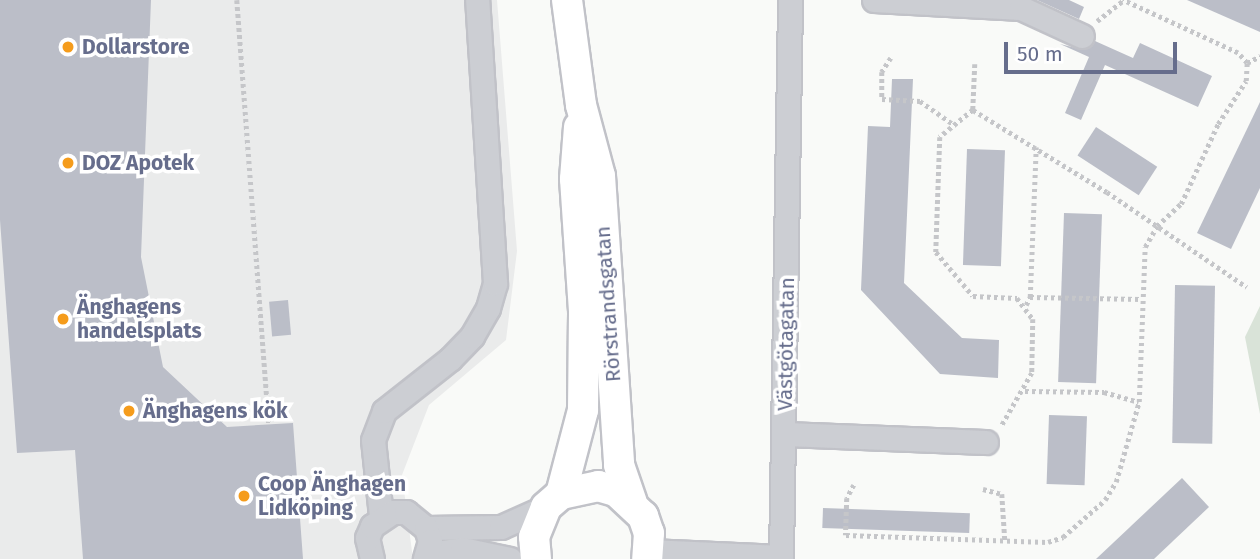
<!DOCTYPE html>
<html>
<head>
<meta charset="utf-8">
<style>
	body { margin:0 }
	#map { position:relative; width:1260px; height:559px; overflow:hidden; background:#f9faf8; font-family:"Fira Sans",sans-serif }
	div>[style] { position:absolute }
	.built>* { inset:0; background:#eaebeb }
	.green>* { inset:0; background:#d9e3d8 }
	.building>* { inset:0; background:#bbbec8; transform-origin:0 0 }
	.path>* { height:4.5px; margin-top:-2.25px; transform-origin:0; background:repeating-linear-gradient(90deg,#c5c6c9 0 3.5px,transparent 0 7px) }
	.roads { filter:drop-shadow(2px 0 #c1c2c8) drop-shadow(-2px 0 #c1c2c8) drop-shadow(0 2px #c1c2c8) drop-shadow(0 -2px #c1c2c8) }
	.minor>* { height:23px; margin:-11.5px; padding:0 11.5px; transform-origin:11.5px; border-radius:11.5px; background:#ccced3 }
	.major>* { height:30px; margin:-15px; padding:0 15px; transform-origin:15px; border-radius:15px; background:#fff }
	.dots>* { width:19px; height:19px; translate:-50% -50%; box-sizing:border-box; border:4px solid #fff; border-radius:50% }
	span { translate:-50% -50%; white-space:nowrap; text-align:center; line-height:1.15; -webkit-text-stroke:7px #fff; paint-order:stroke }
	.poi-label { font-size:21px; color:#666d8c; font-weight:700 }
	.left { translate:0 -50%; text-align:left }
	.street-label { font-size:21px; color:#666d8c }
	.scale { position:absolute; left:1004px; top:42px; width:173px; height:32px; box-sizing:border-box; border:4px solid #666d8c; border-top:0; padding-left:9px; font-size:21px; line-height:24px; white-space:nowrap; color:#666d8c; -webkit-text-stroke:5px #fff; paint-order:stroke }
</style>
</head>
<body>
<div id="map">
	<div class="built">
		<i style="clip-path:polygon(0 0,497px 0,517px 251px,506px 340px,429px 405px,402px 475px,413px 559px,0 559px)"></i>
	</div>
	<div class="green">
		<i style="clip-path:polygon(1260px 306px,1260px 414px,1245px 337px)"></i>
	</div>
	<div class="building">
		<i style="clip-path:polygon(0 0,151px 0,141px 257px,163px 367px,227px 427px,293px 423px,303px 559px,83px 559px,75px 450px,17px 453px,0 220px)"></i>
		<i style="clip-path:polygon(1037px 0,1069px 0,1084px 7px,1079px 19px)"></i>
		<i style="clip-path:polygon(1187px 0,1260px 0,1260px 32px)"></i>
		<i style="clip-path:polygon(1095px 41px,1133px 58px,1140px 43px,1212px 76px,1198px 107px,1105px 65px,1081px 120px,1065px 113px,1089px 57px,1060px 44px,1084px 50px)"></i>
		<i style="clip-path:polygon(892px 79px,913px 79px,904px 283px,962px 338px,999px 340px,998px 378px,940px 374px,861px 290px,868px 126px,890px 127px)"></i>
		<i style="clip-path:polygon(1260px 102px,1260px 188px,1231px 249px,1197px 233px)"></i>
		<i style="left:1096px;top:127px;width:73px;height:34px;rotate:33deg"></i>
		<i style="left:967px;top:149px;width:38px;height:116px;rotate:2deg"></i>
		<i style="left:1064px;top:213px;width:38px;height:169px;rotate:2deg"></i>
		<i style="left:1175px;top:285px;width:40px;height:158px;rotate:1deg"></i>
		<i style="left:288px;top:300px;width:35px;height:19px;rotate:85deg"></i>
		<i style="left:1049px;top:415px;width:38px;height:69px;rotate:2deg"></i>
		<i style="clip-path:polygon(1182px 478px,1209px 507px,1154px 559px,1096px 559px)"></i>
		<i style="left:823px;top:508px;width:147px;height:20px;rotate:2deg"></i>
	</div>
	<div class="path">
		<i style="left:237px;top:0;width:426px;rotate:85.7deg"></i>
		<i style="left:1097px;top:21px;width:33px;rotate:-38deg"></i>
		<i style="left:891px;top:58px;width:17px;rotate:123deg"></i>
		<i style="left:882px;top:72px;width:27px;rotate:90deg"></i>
		<i style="left:882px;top:99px;width:38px;rotate:3deg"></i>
		<i style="left:920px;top:101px;width:39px;rotate:35deg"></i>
		<i style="left:1247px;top:63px;width:15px;rotate:-28deg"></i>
		<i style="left:975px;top:64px;width:46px;rotate:92.5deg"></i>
		<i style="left:973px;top:110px;width:43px;rotate:140.7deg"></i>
		<i style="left:940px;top:137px;width:115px;rotate:92deg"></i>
		<i style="left:936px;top:252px;width:57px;rotate:49.9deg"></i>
		<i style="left:973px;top:296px;width:44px;rotate:2.6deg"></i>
		<i style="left:1017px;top:298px;width:26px;rotate:53deg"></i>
		<i style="left:1033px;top:319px;width:54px;rotate:91.1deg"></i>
		<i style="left:1032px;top:373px;width:62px;rotate:119.9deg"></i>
		<i style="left:973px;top:110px;width:157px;rotate:31.5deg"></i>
		<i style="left:1107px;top:192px;width:169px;rotate:34.2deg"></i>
		<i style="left:1030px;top:297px;width:111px;rotate:1deg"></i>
		<i style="left:1026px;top:305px;width:9px;rotate:-63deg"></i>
		<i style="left:1030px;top:297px;width:150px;rotate:-87.7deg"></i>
		<i style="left:1025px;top:391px;width:79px;rotate:0.7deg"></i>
		<i style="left:1104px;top:392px;width:36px;rotate:16deg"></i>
		<i style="left:854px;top:485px;width:15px;rotate:118deg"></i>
		<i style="left:847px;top:498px;width:37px;rotate:92deg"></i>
		<i style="left:846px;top:535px;width:202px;rotate:2deg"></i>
		<i style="left:1048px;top:542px;width:16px;rotate:-18deg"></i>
		<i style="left:1063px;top:537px;width:56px;rotate:-41.4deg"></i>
		<i style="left:1105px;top:500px;width:21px;rotate:-59deg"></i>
		<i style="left:1116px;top:482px;width:83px;rotate:-74deg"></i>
		<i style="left:1139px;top:402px;width:155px;rotate:-87.8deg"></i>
		<i style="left:1145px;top:247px;width:24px;rotate:-60deg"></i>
		<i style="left:1157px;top:226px;width:33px;rotate:-43deg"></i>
		<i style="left:1181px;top:204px;width:88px;rotate:-65.2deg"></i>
		<i style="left:1218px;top:124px;width:51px;rotate:-56.9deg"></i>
		<i style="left:1246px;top:81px;width:18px;rotate:-87deg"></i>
		<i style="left:1247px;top:63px;width:13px;rotate:-132deg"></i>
		<i style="left:1238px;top:53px;width:127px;rotate:-155.3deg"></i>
		<i style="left:983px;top:489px;width:20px;rotate:15deg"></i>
		<i style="left:1002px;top:494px;width:47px;rotate:86.3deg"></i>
	</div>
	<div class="roads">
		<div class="minor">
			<i style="left:874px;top:0;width:147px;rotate:3.1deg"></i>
			<i style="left:1021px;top:8px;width:67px;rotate:24.7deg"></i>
			<i style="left:785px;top:434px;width:201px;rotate:2.3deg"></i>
			<i style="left:381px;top:516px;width:76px;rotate:-96deg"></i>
			<i style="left:373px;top:440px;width:31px;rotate:-69deg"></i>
			<i style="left:384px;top:411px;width:84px;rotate:-38.2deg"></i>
			<i style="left:450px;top:359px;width:32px;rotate:-46deg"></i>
			<i style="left:472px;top:336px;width:32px;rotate:-60deg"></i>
			<i style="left:488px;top:308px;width:26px;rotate:-74deg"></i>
			<i style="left:495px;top:283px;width:284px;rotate:-93.6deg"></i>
			<i style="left:426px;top:528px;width:75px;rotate:-0.8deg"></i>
			<i style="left:501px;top:527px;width:49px;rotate:-24deg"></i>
			<i style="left:649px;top:551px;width:132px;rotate:2.6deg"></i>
			<i style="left:781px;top:557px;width:557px;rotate:-89.07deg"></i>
			<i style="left:428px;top:554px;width:34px;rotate:-8deg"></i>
			<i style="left:462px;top:549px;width:49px;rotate:11.8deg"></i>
			<i style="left:372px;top:559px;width:22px;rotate:-103deg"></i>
			<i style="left:367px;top:538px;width:13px;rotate:-67deg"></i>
			<i style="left:372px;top:526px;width:25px;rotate:-34deg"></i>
			<i style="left:393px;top:512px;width:13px"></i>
			<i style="left:406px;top:512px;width:26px;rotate:39deg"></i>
			<i style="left:426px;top:528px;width:14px;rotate:73deg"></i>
			<i style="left:430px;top:541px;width:19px;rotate:106deg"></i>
		</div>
		<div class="major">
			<i style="left:567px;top:0;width:106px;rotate:82.4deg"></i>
			<i style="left:581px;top:105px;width:73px;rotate:75deg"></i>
			<i style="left:600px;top:176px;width:290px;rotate:86.2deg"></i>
			<i style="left:619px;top:465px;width:39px;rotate:71deg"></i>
			<i style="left:561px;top:494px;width:87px;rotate:-75.3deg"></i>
			<i style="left:583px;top:410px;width:99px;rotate:-89.4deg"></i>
			<i style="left:584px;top:311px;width:132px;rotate:-93.9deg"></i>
			<i style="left:575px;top:179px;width:52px;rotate:-85.6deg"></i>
			<i style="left:536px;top:559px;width:22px;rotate:-95deg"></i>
			<i style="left:534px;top:537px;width:32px;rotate:-68deg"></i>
			<i style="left:546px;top:507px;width:20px;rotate:-41deg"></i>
			<i style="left:561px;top:494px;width:38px;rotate:-12deg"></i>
			<i style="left:598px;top:486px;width:19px;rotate:16deg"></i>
			<i style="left:616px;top:491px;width:37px;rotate:43deg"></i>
			<i style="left:643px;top:516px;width:18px;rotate:71deg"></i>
			<i style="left:649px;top:533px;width:26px;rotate:94deg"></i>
		</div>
	</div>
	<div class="dots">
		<i style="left:68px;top:47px;background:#f59c1c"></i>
		<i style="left:68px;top:163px;background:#f59c1c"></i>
		<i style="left:63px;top:319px;background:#f59c1c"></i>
		<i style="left:129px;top:411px;background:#f59c1c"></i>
		<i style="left:244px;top:496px;background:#f59c1c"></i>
	</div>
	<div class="poi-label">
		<span class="left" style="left:82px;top:47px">Dollarstore</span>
		<span class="left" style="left:82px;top:163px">DOZ Apotek</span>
		<span class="left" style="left:77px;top:319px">Änghagens<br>handelsplats</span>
		<span class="left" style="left:143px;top:411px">Änghagens kök</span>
		<span class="left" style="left:258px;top:496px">Coop Änghagen<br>Lidköping</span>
	</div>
	<div class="street-label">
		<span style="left:608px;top:304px;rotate:-94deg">Rörstrandsgatan</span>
		<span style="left:786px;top:344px;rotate:-89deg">Västgötagatan</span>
	</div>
	<div class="scale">50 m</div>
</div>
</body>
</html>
